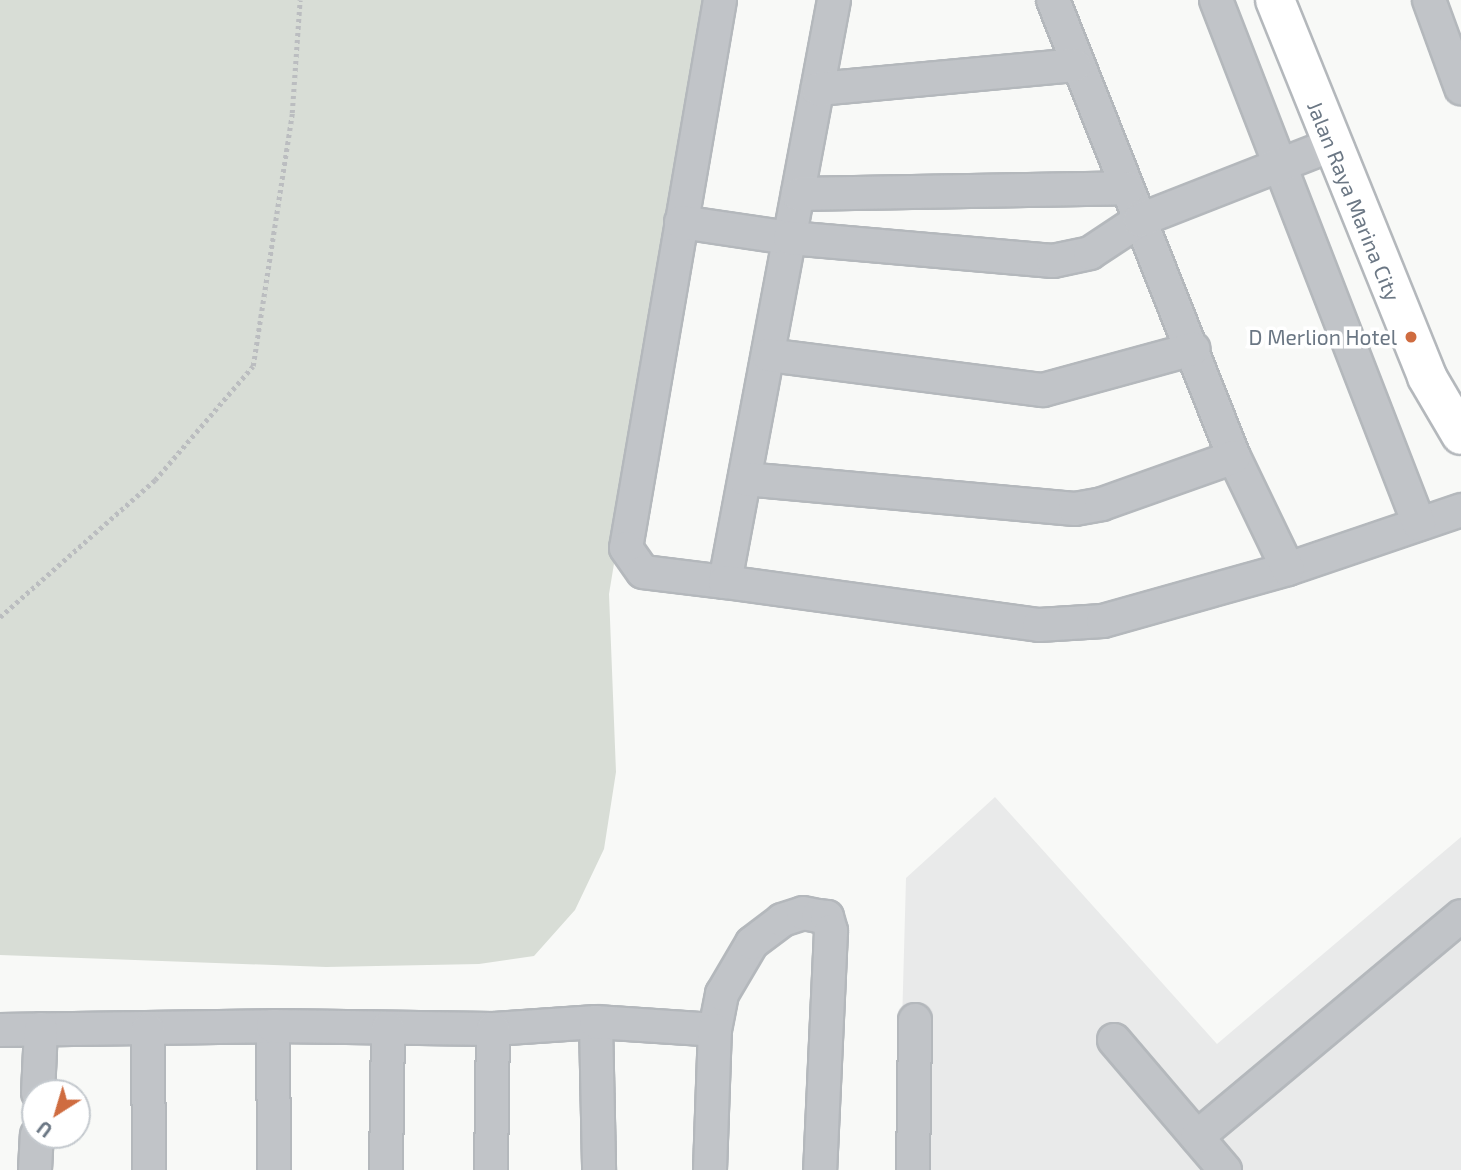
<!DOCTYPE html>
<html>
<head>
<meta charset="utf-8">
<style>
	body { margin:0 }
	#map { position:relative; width:1461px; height:1170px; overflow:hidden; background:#f8f9f7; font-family:"Exo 2",sans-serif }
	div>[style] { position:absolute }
	.built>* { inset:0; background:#e9eaea }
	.green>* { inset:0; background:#d8ddd6 }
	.path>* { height:4.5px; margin-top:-2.25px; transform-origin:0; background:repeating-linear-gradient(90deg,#bbbdc0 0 3.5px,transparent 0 7px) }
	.roads { filter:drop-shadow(2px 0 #b4b8bc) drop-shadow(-2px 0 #b4b8bc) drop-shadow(0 2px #b4b8bc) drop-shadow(0 -2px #b4b8bc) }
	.minor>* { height:32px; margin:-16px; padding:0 16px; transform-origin:16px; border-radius:16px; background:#c1c4c8 }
	.major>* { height:38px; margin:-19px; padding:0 19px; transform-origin:19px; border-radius:19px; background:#fff }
	.dots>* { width:19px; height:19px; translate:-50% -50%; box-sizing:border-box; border:4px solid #fff; border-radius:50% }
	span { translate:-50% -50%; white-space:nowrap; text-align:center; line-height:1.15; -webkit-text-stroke:7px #fff; paint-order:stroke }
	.street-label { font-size:21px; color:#6b7784 }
	.poi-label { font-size:21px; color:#6b7784 }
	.right { translate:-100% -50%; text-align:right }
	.north { position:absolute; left:21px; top:1079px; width:70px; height:70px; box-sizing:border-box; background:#fff; border:2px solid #c4c9ce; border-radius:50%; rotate:217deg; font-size:19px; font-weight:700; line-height:28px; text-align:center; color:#6b7784 }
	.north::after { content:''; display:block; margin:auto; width:24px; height:32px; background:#cf6c40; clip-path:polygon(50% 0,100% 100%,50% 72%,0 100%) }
</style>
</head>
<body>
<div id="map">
	<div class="built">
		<i style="clip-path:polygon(995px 797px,1217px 1044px,1461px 837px,1461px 1170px,898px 1170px,906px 878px)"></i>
	</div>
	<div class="green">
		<i style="clip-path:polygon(0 0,707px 0,609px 594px,616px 772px,604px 849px,575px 910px,534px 956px,479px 964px,326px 967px,0 955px)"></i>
	</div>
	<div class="path">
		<i style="left:0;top:617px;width:207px;rotate:-41.5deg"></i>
		<i style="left:155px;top:480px;width:150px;rotate:-49.3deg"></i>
		<i style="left:253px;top:366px;width:256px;rotate:-81.2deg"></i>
		<i style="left:292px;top:113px;width:113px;rotate:-86deg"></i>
	</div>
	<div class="roads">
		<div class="minor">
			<i style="left:720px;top:0;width:556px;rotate:99.73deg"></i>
			<i style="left:626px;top:548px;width:29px;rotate:55deg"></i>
			<i style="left:643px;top:572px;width:83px;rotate:7deg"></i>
			<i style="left:834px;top:0;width:592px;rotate:100.61deg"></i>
			<i style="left:725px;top:582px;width:317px;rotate:7.8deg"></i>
			<i style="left:1039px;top:625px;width:64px;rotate:-3.6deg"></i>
			<i style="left:1103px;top:621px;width:192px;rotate:-15.7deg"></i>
			<i style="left:1288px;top:569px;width:183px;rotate:-18.8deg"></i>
			<i style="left:1053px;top:0;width:492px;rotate:68.4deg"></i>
			<i style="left:1234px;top:457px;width:124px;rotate:64.3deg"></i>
			<i style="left:1216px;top:0;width:562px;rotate:68.82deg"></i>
			<i style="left:1429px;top:0;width:94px;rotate:70deg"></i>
			<i style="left:818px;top:89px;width:258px;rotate:-5.3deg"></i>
			<i style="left:798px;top:194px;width:329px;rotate:-1deg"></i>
			<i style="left:681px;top:222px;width:110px;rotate:8.4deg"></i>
			<i style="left:790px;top:238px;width:264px;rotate:5deg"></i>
			<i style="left:1053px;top:261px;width:38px;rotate:-12deg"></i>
			<i style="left:1090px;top:253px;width:60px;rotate:-33.4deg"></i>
			<i style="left:1140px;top:220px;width:205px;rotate:-21.4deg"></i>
			<i style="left:768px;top:355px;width:277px;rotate:7.3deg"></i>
			<i style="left:1043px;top:390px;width:156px;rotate:-15.3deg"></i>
			<i style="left:745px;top:479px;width:331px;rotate:5.2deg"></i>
			<i style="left:1075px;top:509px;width:27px;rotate:-10deg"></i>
			<i style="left:1102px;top:504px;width:140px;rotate:-19.6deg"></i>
			<i style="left:596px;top:1022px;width:148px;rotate:88.8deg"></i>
			<i style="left:273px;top:1026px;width:144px;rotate:89.6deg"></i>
			<i style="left:0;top:1030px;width:273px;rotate:-0.8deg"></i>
			<i style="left:273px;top:1026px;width:220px;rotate:0.8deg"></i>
			<i style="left:493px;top:1029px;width:103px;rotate:-3.9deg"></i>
			<i style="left:596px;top:1022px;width:119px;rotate:3.8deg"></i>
			<i style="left:715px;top:1030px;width:37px;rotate:-79deg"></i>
			<i style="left:722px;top:994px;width:59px;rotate:-59.5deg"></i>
			<i style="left:752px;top:943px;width:38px;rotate:-37deg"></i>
			<i style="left:782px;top:920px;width:22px;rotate:-18deg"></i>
			<i style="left:803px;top:913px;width:15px;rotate:11deg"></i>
			<i style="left:818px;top:916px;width:9px;rotate:6deg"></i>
			<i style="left:827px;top:917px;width:15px;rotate:74deg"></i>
			<i style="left:831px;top:931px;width:239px;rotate:92.6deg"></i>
			<i style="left:148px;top:1030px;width:140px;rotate:89.6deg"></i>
			<i style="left:1114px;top:1040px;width:171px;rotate:49.5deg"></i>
			<i style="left:38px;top:1093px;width:64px;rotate:-87.3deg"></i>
			<i style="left:1197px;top:1137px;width:344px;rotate:-39.9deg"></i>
			<i style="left:35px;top:1170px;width:35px;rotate:-87deg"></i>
			<i style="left:386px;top:1170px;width:142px;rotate:-89.2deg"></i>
			<i style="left:491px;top:1170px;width:141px;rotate:-89.2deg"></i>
			<i style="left:710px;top:1170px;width:140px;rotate:-88deg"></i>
			<i style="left:913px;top:1170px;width:150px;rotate:-89.2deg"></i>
		</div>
		<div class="major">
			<i style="left:1275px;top:0;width:406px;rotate:68deg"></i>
			<i style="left:1427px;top:377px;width:67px;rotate:59.6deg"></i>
		</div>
	</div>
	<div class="dots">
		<i style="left:1411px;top:337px;background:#cf6c40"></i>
	</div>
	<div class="street-label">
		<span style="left:1354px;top:201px;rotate:68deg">Jalan Raya Marina City</span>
	</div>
	<div class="poi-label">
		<span class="right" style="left:1397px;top:337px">D Merlion Hotel</span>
	</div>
	<div class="north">U</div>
</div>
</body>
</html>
